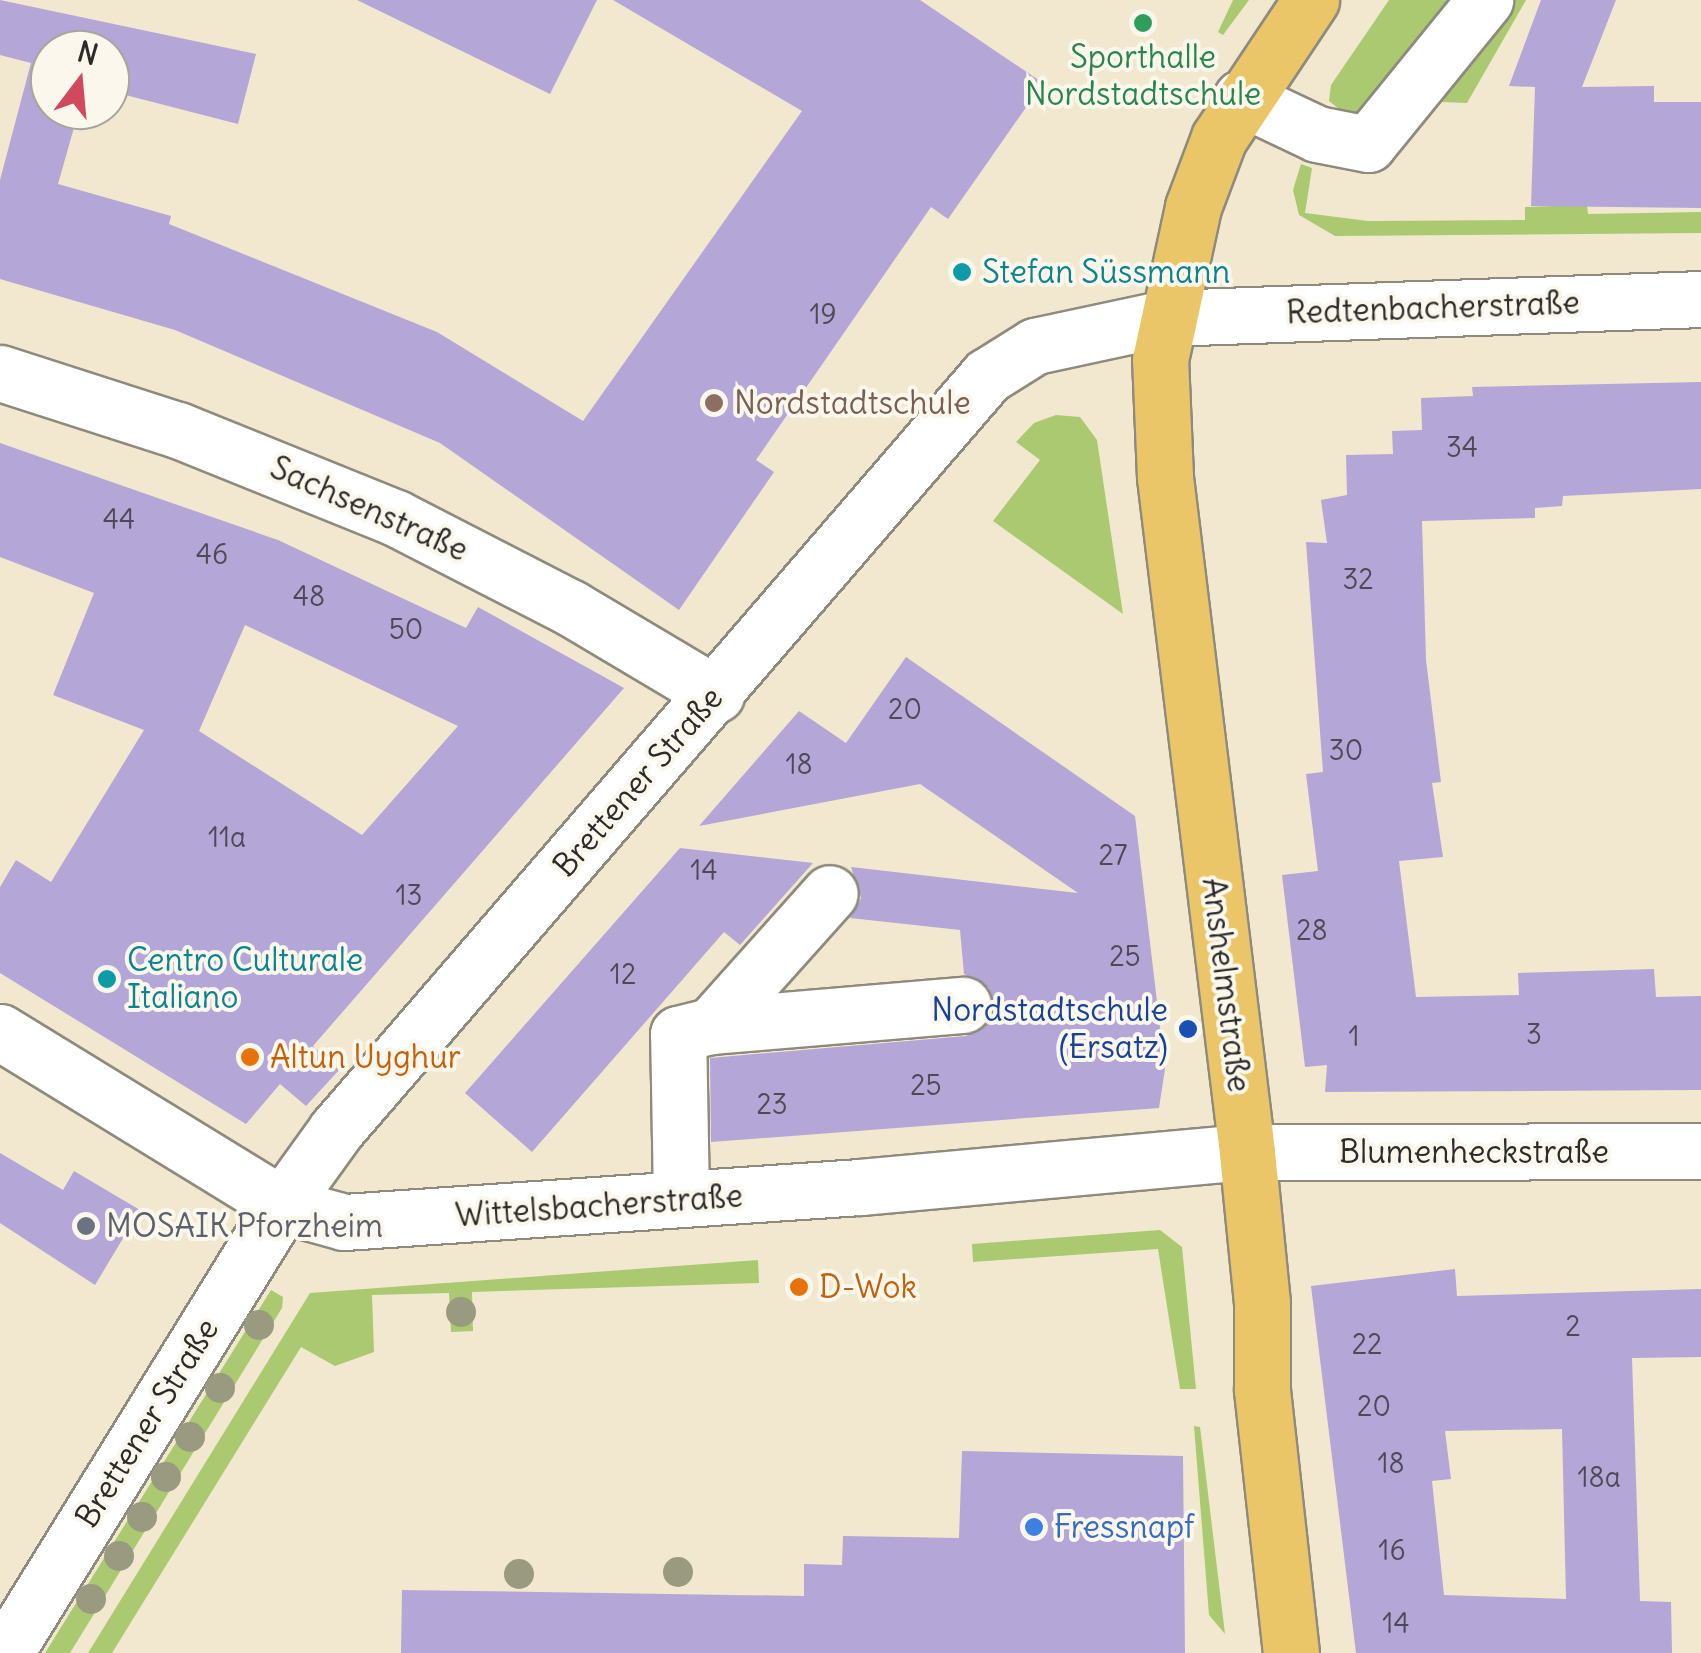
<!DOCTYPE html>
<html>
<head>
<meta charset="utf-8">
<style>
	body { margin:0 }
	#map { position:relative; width:1701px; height:1653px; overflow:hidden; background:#f2e8cf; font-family:Delius,sans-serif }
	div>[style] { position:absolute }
	.green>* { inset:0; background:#aac971 }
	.building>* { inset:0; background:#b4a6d6 }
	.roads { filter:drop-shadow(2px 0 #8e8a7d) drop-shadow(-2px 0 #8e8a7d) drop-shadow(0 2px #8e8a7d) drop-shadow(0 -2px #8e8a7d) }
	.minor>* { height:55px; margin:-27.5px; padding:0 27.5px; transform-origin:27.5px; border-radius:27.5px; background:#fff }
	.major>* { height:55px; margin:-27.5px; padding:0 27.5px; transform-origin:27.5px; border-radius:27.5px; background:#eac669 }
	.trees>* { width:30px; height:30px; margin:-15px; border-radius:50%; background:#999a80 }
	.dots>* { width:28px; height:28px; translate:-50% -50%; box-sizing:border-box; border:5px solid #fbf7ec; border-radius:50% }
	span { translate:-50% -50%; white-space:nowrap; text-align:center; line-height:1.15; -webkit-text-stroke:8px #fbf7ec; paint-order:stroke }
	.number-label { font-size:28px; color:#4d4a56 }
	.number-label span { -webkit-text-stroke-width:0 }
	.leisure-label { font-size:32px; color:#27864d }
	.culture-label { font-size:32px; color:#0d838f }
	.left { translate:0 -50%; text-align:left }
	.street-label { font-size:32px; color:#2b2b2b }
	.education-label { font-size:32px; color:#785e54 }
	.transit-label { font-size:32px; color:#164399 }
	.right { translate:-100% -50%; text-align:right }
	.food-label { font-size:32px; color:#c56008 }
	.worship-label { font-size:32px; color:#5b616d }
	.shop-label { font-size:32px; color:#366cbe }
	.north { position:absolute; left:30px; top:30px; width:100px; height:100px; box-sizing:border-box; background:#fbf7ec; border:2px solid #a8a59f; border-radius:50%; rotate:16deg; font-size:28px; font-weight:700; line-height:40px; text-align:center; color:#2b2b2b }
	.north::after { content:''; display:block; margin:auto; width:35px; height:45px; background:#d1495b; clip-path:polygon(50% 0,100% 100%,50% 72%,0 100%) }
</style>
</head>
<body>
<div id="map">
	<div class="green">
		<i style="clip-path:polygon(1233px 0,1249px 0,1223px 35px,1218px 32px)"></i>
		<i style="clip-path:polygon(1389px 0,1454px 0,1359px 117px,1344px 113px,1329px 101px,1331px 85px)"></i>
		<i style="clip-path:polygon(1510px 0,1526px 0,1467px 103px,1442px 102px)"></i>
		<i style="clip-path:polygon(1301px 164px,1312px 168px,1305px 213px,1368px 221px,1525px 220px,1525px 207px,1587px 205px,1588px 214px,1701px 212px,1701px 233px,1335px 236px,1299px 215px,1293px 190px)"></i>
		<i style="clip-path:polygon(1056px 415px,1080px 417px,1097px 440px,1123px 614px,993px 521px,1040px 460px,1016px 442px,1034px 423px)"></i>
		<i style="clip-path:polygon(1160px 1230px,1182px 1247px,1196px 1389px,1180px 1389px,1158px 1249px,973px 1262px,972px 1244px)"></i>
		<i style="clip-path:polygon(758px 1260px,759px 1283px,472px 1292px,473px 1331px,451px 1332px,449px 1293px,372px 1295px,374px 1352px,335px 1366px,301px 1347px,112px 1653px,88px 1653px,310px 1293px)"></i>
		<i style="clip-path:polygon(271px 1290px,283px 1297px,282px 1308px,70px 1653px,45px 1653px)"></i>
		<i style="clip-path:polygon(1194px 1426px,1200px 1427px,1225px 1634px,1209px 1615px)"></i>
	</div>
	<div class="building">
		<i style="clip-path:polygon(0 0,256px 54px,238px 124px,110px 91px,110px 50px,50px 50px,50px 110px,79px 110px,58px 184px,171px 216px,169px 224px,437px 332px,583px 421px,802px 111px,613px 0,920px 0,1043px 83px,948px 219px,931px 207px,756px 460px,774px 472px,679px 610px,440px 443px,175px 330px,0 279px,0 180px,31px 63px,0 55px)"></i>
		<i style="clip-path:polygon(357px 0,597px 0,550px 94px)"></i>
		<i style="clip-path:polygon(1541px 0,1616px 0,1582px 87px,1654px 86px,1654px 102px,1701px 102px,1701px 208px,1531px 206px,1535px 87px,1509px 86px)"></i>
		<i style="clip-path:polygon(1701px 382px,1701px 489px,1563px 496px,1562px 506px,1535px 508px,1535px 518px,1422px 521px,1426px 660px,1441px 782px,1432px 783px,1443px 857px,1399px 861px,1416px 997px,1519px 995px,1518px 973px,1654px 969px,1656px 997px,1701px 996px,1701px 1090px,1325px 1092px,1327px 1065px,1305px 1067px,1282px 875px,1318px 871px,1306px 774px,1323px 772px,1306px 542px,1327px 543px,1321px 500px,1347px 495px,1346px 455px,1393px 454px,1392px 431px,1422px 430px,1421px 398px,1473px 396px,1472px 387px)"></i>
		<i style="clip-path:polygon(evenodd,0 443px,278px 540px,466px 628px,478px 607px,624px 688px,313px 1046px,339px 1070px,306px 1106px,280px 1084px,246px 1124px,0 973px,0 887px,16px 860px,51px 882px,144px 730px,53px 695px,94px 593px,0 557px,0 443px,245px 625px,458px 726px,362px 835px,199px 731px,245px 625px)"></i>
		<i style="clip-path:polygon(906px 657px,1135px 816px,1165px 1069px,1159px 1108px,711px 1142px,710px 1058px,966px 1036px,991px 1019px,989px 988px,964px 974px,960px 930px,850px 918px,861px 898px,851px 867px,1078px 893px,920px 784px,699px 826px,799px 711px,846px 743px)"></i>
		<i style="clip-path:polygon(680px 848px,813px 863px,740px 945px,724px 932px,532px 1152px,465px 1093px)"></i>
		<i style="clip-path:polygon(0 1153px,63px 1190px,74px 1171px,140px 1210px,95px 1285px,0 1223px)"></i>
		<i style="clip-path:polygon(evenodd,1455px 1269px,1457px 1296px,1701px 1289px,1701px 1357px,1632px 1358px,1640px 1601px,1671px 1602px,1672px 1653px,1356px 1653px,1311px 1286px,1455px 1269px,1562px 1429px,1566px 1599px,1444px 1595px,1432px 1481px,1451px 1479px,1445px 1431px,1562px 1429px)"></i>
		<i style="clip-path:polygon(962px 1451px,1183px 1456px,1185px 1653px,401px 1653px,402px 1590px,804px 1596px,804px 1564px,842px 1565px,843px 1536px,959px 1538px)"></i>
	</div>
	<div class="roads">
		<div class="minor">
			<i style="left:1241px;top:98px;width:84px;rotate:25.3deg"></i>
			<i style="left:1317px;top:134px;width:52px;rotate:11.1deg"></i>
			<i style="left:1368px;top:144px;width:186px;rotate:-50.9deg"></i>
			<i style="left:0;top:373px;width:187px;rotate:17.8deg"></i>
			<i style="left:178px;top:430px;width:235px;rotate:22deg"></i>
			<i style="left:396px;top:518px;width:197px;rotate:27.2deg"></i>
			<i style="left:571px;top:608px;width:169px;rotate:30.7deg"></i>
			<i style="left:711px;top:1026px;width:253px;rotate:-4.8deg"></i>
			<i style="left:0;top:1032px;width:331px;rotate:31.5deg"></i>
			<i style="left:282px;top:1205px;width:64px;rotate:15.3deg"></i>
			<i style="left:344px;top:1222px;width:517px;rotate:-3.88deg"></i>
			<i style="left:860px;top:1187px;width:389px;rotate:-5.2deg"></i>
			<i style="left:1247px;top:1152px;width:454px;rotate:-0.1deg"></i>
			<i style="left:681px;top:1199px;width:165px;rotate:-91deg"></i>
			<i style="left:678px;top:1034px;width:34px;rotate:-14deg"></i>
			<i style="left:711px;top:1026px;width:178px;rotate:-48.2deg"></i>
			<i style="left:5px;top:1653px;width:527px;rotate:-58.27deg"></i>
			<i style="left:282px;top:1205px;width:92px;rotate:-54.2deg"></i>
			<i style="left:336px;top:1130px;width:996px;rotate:-49.19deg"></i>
			<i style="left:987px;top:376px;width:57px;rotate:-32deg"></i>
			<i style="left:1035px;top:346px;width:134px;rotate:-12.1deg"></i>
			<i style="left:1166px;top:318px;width:535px;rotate:-2.03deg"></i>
		</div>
		<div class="major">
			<i style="left:1291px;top:1653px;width:266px;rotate:-96.3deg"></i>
			<i style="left:1262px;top:1389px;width:86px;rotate:-90deg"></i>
			<i style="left:1262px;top:1303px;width:152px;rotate:-95.7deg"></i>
			<i style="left:1247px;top:1152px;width:680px;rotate:-96.93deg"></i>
			<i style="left:1165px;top:477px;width:117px;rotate:-92.4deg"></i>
			<i style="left:1160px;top:360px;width:157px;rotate:-77.8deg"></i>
			<i style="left:1193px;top:207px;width:74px;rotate:-69.4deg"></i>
			<i style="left:1219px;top:138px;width:166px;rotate:-56.3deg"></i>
		</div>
	</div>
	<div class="trees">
		<i style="left:461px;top:1312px"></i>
		<i style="left:259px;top:1325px"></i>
		<i style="left:220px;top:1388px"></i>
		<i style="left:190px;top:1437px"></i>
		<i style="left:166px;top:1477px"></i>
		<i style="left:142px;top:1517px"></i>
		<i style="left:119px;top:1556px"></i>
		<i style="left:678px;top:1572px"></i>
		<i style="left:519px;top:1574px"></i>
		<i style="left:91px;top:1599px"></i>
	</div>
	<div class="dots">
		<i style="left:1143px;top:23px;background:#2e9e5b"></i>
		<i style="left:962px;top:272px;background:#0f9aa8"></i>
		<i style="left:714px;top:403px;background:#8d6e63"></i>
		<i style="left:107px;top:979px;background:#0f9aa8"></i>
		<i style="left:1188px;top:1029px;background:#1a4fb4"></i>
		<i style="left:250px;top:1057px;background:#e8710a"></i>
		<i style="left:86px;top:1226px;background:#6b7280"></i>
		<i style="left:799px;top:1287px;background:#e8710a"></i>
		<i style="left:1034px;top:1527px;background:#3f7fe0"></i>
	</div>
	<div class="number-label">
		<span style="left:823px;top:314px">19</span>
		<span style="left:1462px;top:447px">34</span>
		<span style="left:119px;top:519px">44</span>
		<span style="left:212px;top:554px">46</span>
		<span style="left:1358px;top:579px">32</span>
		<span style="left:309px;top:596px">48</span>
		<span style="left:406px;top:629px">50</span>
		<span style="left:905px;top:709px">20</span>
		<span style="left:1346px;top:750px">30</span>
		<span style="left:799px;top:764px">18</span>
		<span style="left:227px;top:837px">11a</span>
		<span style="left:1113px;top:855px">27</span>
		<span style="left:704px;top:870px">14</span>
		<span style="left:409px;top:895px">13</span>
		<span style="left:1312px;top:930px">28</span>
		<span style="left:1125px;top:956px">25</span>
		<span style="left:623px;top:974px">12</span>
		<span style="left:1534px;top:1034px">3</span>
		<span style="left:1354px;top:1036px">1</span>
		<span style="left:926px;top:1085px">25</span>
		<span style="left:772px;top:1104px">23</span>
		<span style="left:1573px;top:1326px">2</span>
		<span style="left:1367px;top:1344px">22</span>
		<span style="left:1374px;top:1406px">20</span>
		<span style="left:1391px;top:1463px">18</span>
		<span style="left:1599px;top:1477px">18a</span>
		<span style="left:1392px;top:1550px">16</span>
		<span style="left:1396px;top:1623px">14</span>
	</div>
	<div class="leisure-label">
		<span style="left:1143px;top:76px">Sporthalle<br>Nordstadtschule</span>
	</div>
	<div class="culture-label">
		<span class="left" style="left:982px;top:272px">Stefan Süssmann</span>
		<span class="left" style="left:127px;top:979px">Centro Culturale<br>Italiano</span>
	</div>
	<div class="street-label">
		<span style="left:1433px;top:308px;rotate:-2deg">Redtenbacherstraße</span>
		<span style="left:369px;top:509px;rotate:24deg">Sachsenstraße</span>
		<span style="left:638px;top:782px;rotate:-49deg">Brettener Straße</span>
		<span style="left:1226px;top:985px;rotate:83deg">Anshelmstraße</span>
		<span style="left:1474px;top:1152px">Blumenheckstraße</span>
		<span style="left:599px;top:1206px;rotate:-4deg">Wittelsbacherstraße</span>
		<span style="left:147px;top:1423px;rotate:-58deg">Brettener Straße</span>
	</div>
	<div class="education-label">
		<span class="left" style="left:734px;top:403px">Nordstadtschule</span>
	</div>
	<div class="transit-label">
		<span class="right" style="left:1168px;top:1029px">Nordstadtschule<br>(Ersatz)</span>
	</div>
	<div class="food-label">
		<span class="left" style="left:270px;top:1057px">Altun Uyghur</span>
		<span class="left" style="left:819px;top:1287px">D-Wok</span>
	</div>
	<div class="worship-label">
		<span class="left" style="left:106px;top:1226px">MOSAIK Pforzheim</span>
	</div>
	<div class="shop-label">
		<span class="left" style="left:1054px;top:1527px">Fressnapf</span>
	</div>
	<div class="north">N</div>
</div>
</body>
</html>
